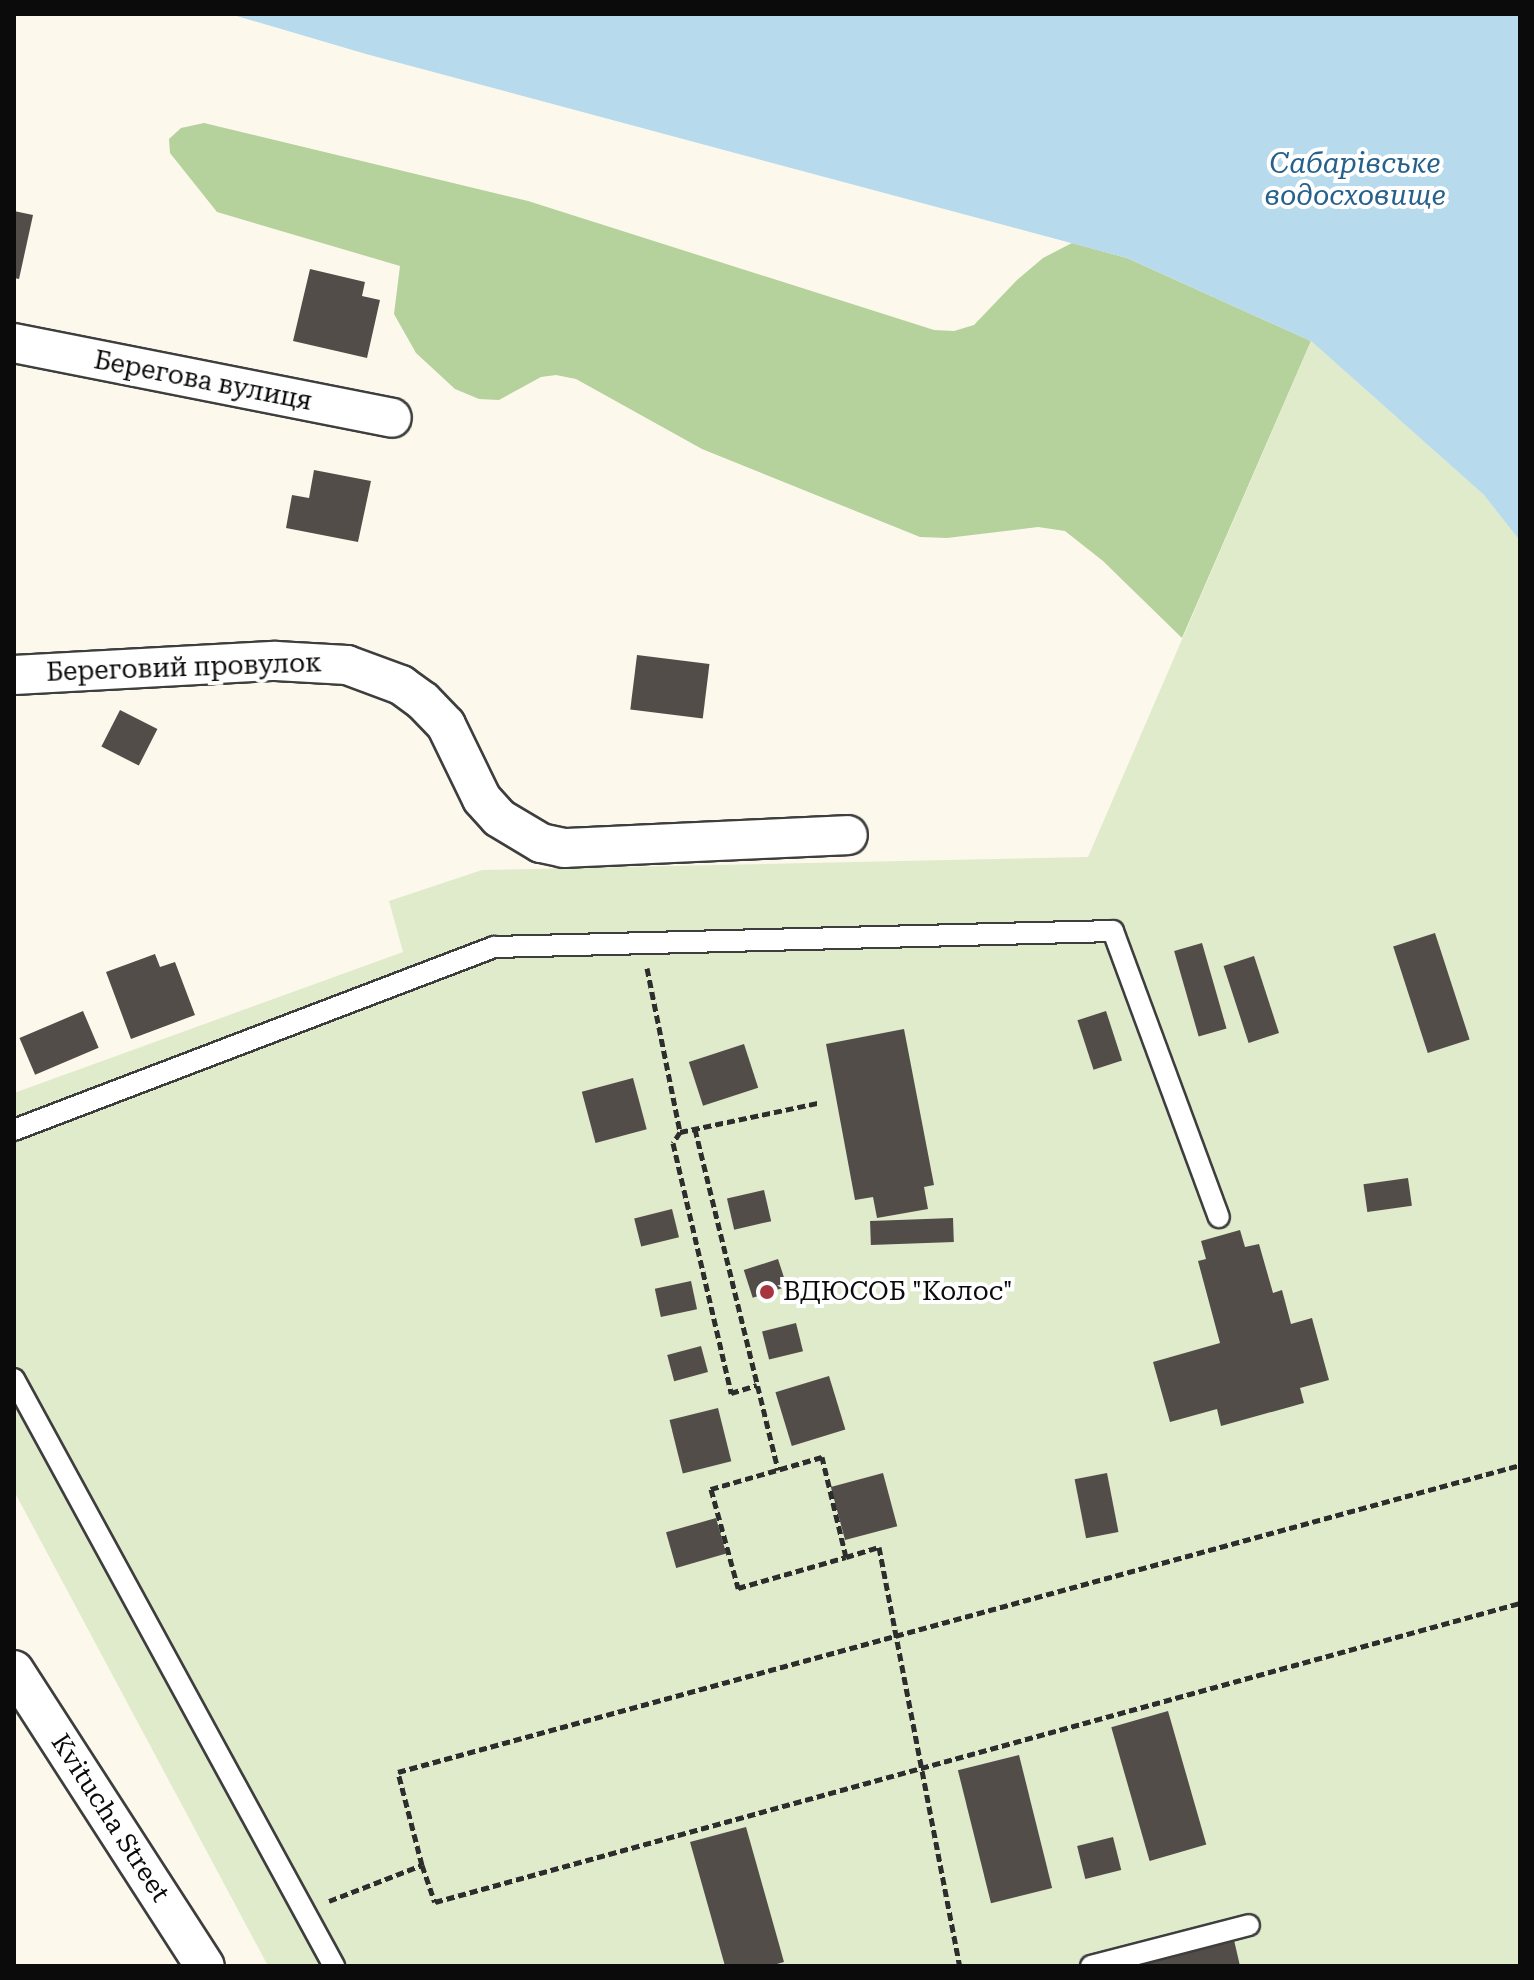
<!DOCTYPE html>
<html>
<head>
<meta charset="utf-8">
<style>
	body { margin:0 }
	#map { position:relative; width:1534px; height:1980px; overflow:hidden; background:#fcf9ec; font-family:"Roboto Serif",serif }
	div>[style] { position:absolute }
	.forest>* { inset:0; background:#b5d19c }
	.pitch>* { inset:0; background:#e0ebcb }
	.water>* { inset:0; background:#b8daed }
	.building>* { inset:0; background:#534d49; transform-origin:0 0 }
	.path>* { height:5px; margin-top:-2.5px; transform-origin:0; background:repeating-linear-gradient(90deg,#2d2d2d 0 8px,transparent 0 12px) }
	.roads { filter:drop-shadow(2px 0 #3e3e3e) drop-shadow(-2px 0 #3e3e3e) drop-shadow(0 2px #3e3e3e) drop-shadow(0 -2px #3e3e3e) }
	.lane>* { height:20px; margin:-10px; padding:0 10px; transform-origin:10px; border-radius:10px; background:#fff }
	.street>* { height:38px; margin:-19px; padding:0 19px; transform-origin:19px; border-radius:19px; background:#fff }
	.dots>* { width:22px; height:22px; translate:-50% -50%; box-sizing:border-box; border:4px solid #fff; border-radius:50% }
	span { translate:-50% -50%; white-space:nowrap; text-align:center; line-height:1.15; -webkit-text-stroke:8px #fff; paint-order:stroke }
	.street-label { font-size:26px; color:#0b0b0b }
	.poi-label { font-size:26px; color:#0b0b0b }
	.left { translate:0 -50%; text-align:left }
	.water-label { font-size:28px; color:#26618c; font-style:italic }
	.frame { position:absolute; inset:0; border:16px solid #0b0b0b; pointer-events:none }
</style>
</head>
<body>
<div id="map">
	<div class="forest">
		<i style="clip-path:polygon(204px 123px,528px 201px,934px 330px,954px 331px,974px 325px,1017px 280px,1043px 258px,1072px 243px,1127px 258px,1311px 341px,1182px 638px,1103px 561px,1065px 531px,1038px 527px,947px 538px,920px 537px,702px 449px,576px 379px,556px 375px,541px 377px,499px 400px,479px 399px,455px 389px,416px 353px,394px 314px,400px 266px,217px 212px,170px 153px,169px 139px,181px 128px)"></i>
	</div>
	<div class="pitch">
		<i style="clip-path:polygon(1311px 341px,1484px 495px,1520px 541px,1520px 1966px,268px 1966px,14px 1491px,14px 1093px,403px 952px,389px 901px,482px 870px,1088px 857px)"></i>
	</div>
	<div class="water">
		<i style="clip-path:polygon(230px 14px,1520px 14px,1520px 541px,1484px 495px,1311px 341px,1127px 258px,366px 54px)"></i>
	</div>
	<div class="building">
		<i style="clip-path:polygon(14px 211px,33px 215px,19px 279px,14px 278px)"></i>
		<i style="clip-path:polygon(310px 269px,365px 282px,362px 296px,380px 300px,367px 358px,293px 341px)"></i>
		<i style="clip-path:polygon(314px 470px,371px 481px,358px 542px,286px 528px,292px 495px,309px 498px)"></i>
		<i style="left:637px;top:655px;width:73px;height:55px;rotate:7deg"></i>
		<i style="left:120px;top:710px;width:42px;height:41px;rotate:27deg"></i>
		<i style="left:1435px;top:933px;width:112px;height:44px;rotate:72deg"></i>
		<i style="left:1202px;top:943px;width:89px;height:29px;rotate:74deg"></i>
		<i style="clip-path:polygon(155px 954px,160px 967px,175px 962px,195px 1015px,131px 1039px,106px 972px)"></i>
		<i style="left:1254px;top:956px;width:81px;height:32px;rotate:72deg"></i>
		<i style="left:83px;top:1011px;width:40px;height:69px;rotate:67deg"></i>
		<i style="left:1106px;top:1011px;width:52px;height:30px;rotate:72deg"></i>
		<i style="clip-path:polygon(904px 1029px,934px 1185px,924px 1187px,928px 1209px,877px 1218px,873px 1197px,855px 1200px,826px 1044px)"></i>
		<i style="left:744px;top:1044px;width:46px;height:58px;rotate:72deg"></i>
		<i style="left:633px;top:1078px;width:53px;height:53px;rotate:75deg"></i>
		<i style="left:1408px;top:1178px;width:28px;height:45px;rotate:82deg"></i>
		<i style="left:764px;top:1190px;width:32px;height:38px;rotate:77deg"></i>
		<i style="left:672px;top:1209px;width:29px;height:39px;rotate:76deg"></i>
		<i style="left:953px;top:1218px;width:24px;height:83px;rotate:88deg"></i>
		<i style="clip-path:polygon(1240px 1230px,1245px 1247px,1259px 1244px,1273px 1293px,1282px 1290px,1291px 1324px,1312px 1318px,1329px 1380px,1300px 1388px,1304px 1403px,1221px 1426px,1217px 1409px,1170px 1422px,1153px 1362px,1220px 1343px,1198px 1261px,1206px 1259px,1201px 1241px)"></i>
		<i style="left:778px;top:1259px;width:29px;height:36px;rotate:72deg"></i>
		<i style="left:691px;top:1281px;width:29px;height:37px;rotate:78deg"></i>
		<i style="left:796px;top:1323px;width:29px;height:35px;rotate:76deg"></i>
		<i style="left:701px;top:1346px;width:27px;height:35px;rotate:75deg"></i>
		<i style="left:829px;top:1376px;width:56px;height:56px;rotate:73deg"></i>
		<i style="left:718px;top:1408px;width:55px;height:50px;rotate:76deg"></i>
		<i style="left:883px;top:1473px;width:55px;height:54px;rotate:75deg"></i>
		<i style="left:1107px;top:1473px;width:60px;height:33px;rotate:79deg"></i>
		<i style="left:716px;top:1518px;width:37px;height:52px;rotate:74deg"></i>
		<i style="left:1168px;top:1711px;width:139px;height:59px;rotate:74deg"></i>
		<i style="left:1019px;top:1755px;width:137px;height:63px;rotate:76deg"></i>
		<i style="clip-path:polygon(746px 1827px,784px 1962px,770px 1966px,725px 1966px,690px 1842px)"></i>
		<i style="left:1113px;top:1837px;width:34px;height:37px;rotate:76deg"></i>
		<i style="clip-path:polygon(1234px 1940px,1240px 1966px,1136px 1966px,1136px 1965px)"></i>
	</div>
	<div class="path">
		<i style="left:647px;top:968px;width:167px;rotate:78.6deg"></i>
		<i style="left:680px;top:1132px;width:141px;rotate:-11.9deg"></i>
		<i style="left:695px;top:1129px;width:351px;rotate:76.3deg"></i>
		<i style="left:680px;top:1132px;width:13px;rotate:122deg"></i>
		<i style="left:673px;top:1143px;width:257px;rotate:76.9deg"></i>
		<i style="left:731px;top:1393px;width:27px;rotate:-17deg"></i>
		<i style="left:846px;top:1557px;width:103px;rotate:-103.5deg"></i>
		<i style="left:822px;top:1457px;width:116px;rotate:163.9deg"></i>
		<i style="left:711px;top:1489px;width:103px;rotate:74.7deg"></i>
		<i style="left:738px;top:1588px;width:112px;rotate:-16deg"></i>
		<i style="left:846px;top:1557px;width:34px;rotate:-17deg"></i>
		<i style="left:879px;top:1547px;width:427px;rotate:79.1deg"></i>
		<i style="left:422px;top:1865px;width:39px;rotate:71deg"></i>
		<i style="left:435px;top:1902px;width:1125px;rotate:-15.41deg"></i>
		<i style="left:329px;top:1901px;width:100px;rotate:-21.2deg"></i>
		<i style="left:422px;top:1865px;width:96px;rotate:-104.5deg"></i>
		<i style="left:398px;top:1772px;width:1163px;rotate:-15.3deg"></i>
	</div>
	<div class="roads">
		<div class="lane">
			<i style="left:14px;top:1130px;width:514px;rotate:-20.87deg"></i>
			<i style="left:494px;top:947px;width:619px;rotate:-1.48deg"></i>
			<i style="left:1113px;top:931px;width:305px;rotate:69.7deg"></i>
			<i style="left:14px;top:1379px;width:669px;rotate:61.4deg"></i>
			<i style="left:1091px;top:1966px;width:163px;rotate:-14.5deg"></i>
		</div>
		<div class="street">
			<i style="left:14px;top:343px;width:385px;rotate:11.2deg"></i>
			<i style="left:14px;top:675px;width:262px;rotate:-3.1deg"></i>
			<i style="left:276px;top:661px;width:71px;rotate:3.2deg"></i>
			<i style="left:347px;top:665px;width:58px;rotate:20.3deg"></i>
			<i style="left:401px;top:685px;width:27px;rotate:36deg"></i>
			<i style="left:423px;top:701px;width:33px;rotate:46deg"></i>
			<i style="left:446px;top:725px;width:82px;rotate:64.1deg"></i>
			<i style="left:482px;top:799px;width:25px;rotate:48deg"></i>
			<i style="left:499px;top:818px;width:49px;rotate:30.8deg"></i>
			<i style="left:541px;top:843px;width:24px;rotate:12deg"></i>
			<i style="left:564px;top:848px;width:284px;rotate:-2.6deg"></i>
			<i style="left:14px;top:1670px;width:352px;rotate:57.2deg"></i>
		</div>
	</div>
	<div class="dots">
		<i style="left:767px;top:1292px;background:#a8363e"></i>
	</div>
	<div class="street-label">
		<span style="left:203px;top:381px;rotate:11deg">Берегова вулиця</span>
		<span style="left:184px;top:668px;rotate:-2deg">Береговий провулок</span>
		<span style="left:110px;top:1818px;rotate:57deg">Kvitucha Street</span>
	</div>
	<div class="poi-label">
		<span class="left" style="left:783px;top:1292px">ВДЮСОБ "Колос"</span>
	</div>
	<div class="water-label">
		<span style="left:1355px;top:180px">Сабарівське<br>водосховище</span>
	</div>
	<div class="frame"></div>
</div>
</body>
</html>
